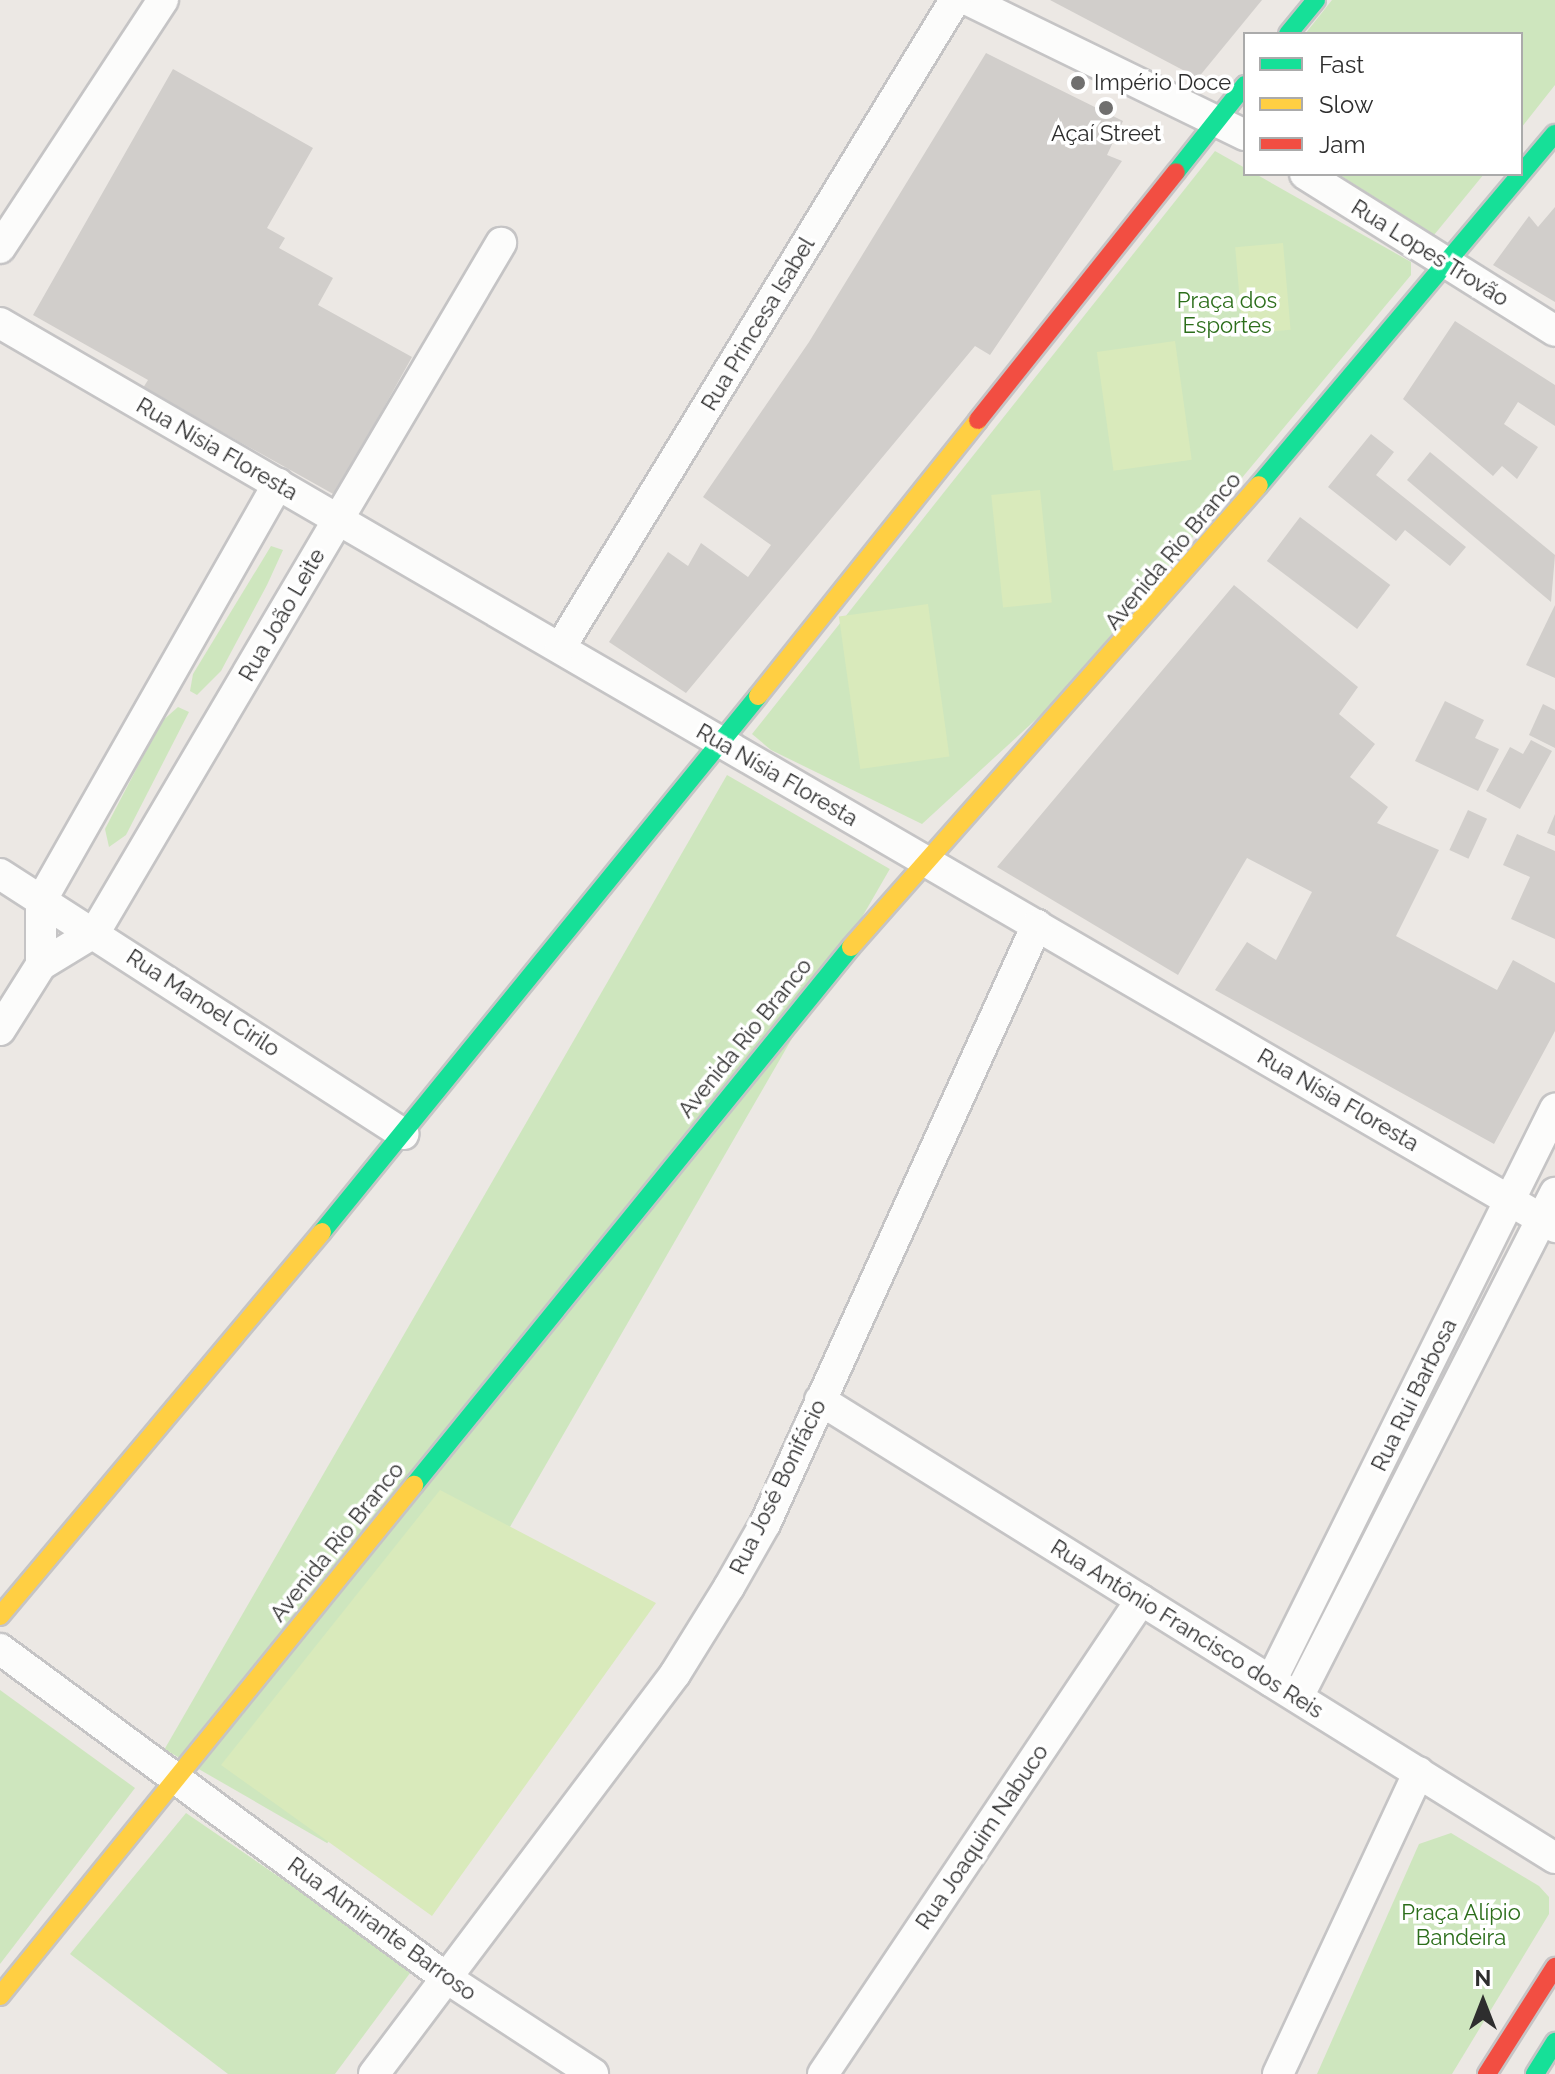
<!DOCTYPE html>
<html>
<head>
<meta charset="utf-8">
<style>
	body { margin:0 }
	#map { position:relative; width:1555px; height:2074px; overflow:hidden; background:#ece8e4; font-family:Raleway,sans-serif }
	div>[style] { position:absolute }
	.green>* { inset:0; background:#cee6be; transform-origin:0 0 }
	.pitch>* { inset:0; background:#d9eabb; transform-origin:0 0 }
	.building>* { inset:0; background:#d1cecb; transform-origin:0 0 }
	.roads { filter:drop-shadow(2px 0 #c5c4c5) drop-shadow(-2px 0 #c5c4c5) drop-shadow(0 2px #c5c4c5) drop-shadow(0 -2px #c5c4c5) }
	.street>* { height:30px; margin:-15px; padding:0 15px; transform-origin:15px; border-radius:15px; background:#fcfcfb }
	.fast>* { height:18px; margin:-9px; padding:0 9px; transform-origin:9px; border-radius:9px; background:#16e098 }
	.slow>* { height:18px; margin:-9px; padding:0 9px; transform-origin:9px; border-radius:9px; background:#ffcf43 }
	.jam>* { height:18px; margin:-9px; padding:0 9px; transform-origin:9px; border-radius:9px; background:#f24e42 }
	.dots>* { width:22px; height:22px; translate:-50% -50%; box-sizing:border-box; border:4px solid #fff; border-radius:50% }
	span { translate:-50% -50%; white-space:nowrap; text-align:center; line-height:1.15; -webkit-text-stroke:7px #fff; paint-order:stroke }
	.poi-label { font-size:22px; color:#2e2e2e }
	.left { translate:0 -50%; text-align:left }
	.street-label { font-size:22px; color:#2e2e2e }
	.park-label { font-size:22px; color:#2c6e1b }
	.legend { position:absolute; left:1243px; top:32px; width:280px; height:144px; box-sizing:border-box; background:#fff; border:2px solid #ababab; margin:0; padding:10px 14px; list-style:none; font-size:24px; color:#2e2e2e }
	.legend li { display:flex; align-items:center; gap:16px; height:40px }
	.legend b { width:40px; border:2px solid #ababab }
	.north { position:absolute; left:1443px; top:1962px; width:80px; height:80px; -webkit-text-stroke:6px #fff; paint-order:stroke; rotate:0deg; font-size:22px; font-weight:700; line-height:32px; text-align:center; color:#2e2e2e }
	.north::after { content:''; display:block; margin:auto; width:28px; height:36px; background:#2e2e2e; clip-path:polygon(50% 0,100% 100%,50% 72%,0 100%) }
</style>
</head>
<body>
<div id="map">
	<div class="green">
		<i style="clip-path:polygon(1332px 0,1555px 0,1555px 85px,1521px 128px,1521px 34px,1305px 34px)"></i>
		<i style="clip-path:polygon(1215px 151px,1411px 262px,1411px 275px,1056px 701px,922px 824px,771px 750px,752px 734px)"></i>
		<i style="clip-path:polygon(1338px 174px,1484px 174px,1434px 235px)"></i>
		<i style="clip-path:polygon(271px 546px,283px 550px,267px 585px,221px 671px,197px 695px,190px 691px,193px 674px)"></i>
		<i style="clip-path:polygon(178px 707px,189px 712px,126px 835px,109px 847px,105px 829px,161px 722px)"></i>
		<i style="left:727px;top:775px;width:188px;height:1125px;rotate:30deg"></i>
		<i style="clip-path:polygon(0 1690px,135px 1788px,0 1964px)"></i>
		<i style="clip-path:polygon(186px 1813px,413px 1969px,335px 2074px,228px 2074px,70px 1954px)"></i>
		<i style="clip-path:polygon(1451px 1833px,1539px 1886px,1549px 1897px,1549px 1914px,1452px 2074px,1317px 2074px,1419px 1844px)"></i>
	</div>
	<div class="pitch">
		<i style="left:1283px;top:243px;width:87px;height:48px;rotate:85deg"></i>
		<i style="left:1175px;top:341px;width:120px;height:79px;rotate:82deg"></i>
		<i style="left:1040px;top:490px;width:113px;height:49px;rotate:84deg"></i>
		<i style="left:928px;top:604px;width:154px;height:90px;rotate:82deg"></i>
		<i style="clip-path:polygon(440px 1490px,656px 1603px,432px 1916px,221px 1765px)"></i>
	</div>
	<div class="building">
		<i style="clip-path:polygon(1050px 0,1262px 0,1198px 78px)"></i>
		<i style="clip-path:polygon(986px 53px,1123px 121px,1107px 155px,1122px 161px,990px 355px,975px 346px,686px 693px,609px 642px,668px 552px,688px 566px,701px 543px,748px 577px,771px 545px,703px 497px,809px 342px)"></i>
		<i style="clip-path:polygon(173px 69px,313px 148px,267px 228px,285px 238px,279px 248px,333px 278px,318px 305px,412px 357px,335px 495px,143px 388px,148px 380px,33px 315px)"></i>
		<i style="clip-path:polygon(1555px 207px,1555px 302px,1493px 265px,1529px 216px,1538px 227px)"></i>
		<i style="clip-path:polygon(1455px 321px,1555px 385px,1555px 426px,1518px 402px,1504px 424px,1538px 447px,1517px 479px,1502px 466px,1493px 476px,1403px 399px)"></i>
		<i style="clip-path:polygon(1371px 434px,1394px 452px,1376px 475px,1466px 547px,1450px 566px,1405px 530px,1396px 541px,1328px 487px)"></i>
		<i style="clip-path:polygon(1430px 452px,1555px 555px,1551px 602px,1407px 480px)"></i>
		<i style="left:1300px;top:517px;width:113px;height:55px;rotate:37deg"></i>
		<i style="clip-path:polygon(1234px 585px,1358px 687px,1339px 714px,1375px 744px,1350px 777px,1388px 807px,1377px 823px,1439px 850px,1396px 936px,1497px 990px,1513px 960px,1555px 983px,1555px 1031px,1494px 1144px,1215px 990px,1247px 942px,1276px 960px,1312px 892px,1247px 858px,1178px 975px,997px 867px)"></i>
		<i style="clip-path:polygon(1555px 605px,1555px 678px,1526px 665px)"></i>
		<i style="clip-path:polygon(1445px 701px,1484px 720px,1475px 738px,1499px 749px,1478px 791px,1415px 761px)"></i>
		<i style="clip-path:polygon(1543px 704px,1555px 710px,1555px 748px,1529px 735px)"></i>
		<i style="clip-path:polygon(1531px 740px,1552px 751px,1520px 809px,1486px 791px,1510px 747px,1523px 754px)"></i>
		<i style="left:1468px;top:810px;width:21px;height:44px;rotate:25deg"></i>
		<i style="clip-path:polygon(1555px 814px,1555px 836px,1547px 833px)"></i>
		<i style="clip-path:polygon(1517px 834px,1555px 851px,1555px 939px,1511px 919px,1530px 877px,1503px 865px)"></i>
	</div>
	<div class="roads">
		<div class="street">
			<i style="left:968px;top:0;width:308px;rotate:26deg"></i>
			<i style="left:1305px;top:174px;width:295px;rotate:32.1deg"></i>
			<i style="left:0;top:248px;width:297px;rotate:-56.7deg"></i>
			<i style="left:0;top:323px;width:1799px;rotate:30.17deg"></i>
			<i style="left:560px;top:648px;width:759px;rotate:-58.63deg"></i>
			<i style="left:0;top:874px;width:480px;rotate:32.8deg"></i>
			<i style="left:41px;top:965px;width:64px;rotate:-90deg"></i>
			<i style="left:41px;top:901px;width:480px;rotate:-60.4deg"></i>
			<i style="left:0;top:1030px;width:77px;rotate:-57.8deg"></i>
			<i style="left:41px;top:965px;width:63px;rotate:-31.4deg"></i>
			<i style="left:95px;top:932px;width:800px;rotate:-59.49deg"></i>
			<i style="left:820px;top:1400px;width:866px;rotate:31.93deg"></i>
			<i style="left:0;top:1649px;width:553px;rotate:36.39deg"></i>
			<i style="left:445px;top:1977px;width:177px;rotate:33.2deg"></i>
			<i style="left:1271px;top:1681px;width:639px;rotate:-63.6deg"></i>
			<i style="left:1298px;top:1697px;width:566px;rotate:-62.98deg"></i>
			<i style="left:374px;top:2074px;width:501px;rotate:-53.04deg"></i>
			<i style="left:675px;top:1674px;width:102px;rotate:-58.2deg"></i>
			<i style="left:729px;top:1587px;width:73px;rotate:-60.3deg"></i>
			<i style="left:765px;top:1524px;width:658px;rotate:-65.58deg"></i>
			<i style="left:823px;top:2074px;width:571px;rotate:-56.14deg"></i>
			<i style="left:1278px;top:2074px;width:333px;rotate:-65deg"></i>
		</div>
		<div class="fast">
			<i style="left:1288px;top:34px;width:44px;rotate:-50.5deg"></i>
			<i style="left:1176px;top:172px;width:111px;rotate:-51.6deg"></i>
			<i style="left:1259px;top:485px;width:459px;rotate:-49.9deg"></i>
			<i style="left:322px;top:1232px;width:691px;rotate:-50.87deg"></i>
			<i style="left:414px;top:1485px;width:693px;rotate:-50.91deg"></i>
			<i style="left:1535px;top:2074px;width:38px;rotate:-58deg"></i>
		</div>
		<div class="slow">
			<i style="left:758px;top:696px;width:353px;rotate:-51.4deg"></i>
			<i style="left:851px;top:947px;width:616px;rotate:-48.55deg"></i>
			<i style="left:0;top:1616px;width:501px;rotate:-50.02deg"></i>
			<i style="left:0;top:1996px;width:658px;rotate:-50.99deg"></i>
		</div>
		<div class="jam">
			<i style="left:978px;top:420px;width:317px;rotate:-51.4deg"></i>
			<i style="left:1487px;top:2074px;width:127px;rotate:-57.6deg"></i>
		</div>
	</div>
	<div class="dots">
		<i style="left:1078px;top:83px;background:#706f6e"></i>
		<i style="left:1106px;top:108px;background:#706f6e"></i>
	</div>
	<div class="poi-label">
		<span class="left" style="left:1094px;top:83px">Império Doce</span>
		<span style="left:1106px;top:134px">Açaí Street</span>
	</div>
	<div class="street-label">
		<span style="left:1430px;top:253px;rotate:32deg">Rua Lopes Trovão</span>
		<span style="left:758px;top:324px;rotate:-59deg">Rua Princesa Isabel</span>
		<span style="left:217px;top:449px;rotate:30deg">Rua Nísia Floresta</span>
		<span style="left:1173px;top:551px;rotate:-50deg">Avenida Rio Branco</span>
		<span style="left:282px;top:615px;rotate:-60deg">Rua João Leite</span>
		<span style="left:777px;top:775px;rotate:30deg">Rua Nísia Floresta</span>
		<span style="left:203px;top:1003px;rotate:33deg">Rua Manoel Cirilo</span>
		<span style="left:745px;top:1038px;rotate:-51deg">Avenida Rio Branco</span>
		<span style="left:1338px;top:1100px;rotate:30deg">Rua Nísia Floresta</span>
		<span style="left:1414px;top:1395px;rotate:-64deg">Rua Rui Barbosa</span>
		<span style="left:778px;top:1487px;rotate:-64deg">Rua José Bonifácio</span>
		<span style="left:337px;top:1542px;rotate:-51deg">Avenida Rio Branco</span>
		<span style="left:1187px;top:1629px;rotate:32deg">Rua Antônio Francisco dos Reis</span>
		<span style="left:982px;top:1837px;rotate:-56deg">Rua Joaquim Nabuco</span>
		<span style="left:382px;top:1929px;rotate:36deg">Rua Almirante Barroso</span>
	</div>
	<div class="park-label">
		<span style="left:1227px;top:313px">Praça dos<br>Esportes</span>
		<span style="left:1461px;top:1925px">Praça Alípio<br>Bandeira</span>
	</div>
	<ul class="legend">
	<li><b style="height:10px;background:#16e098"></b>Fast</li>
	<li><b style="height:10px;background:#ffcf43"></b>Slow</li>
	<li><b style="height:10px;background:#f24e42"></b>Jam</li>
	</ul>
	<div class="north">N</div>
</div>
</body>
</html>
